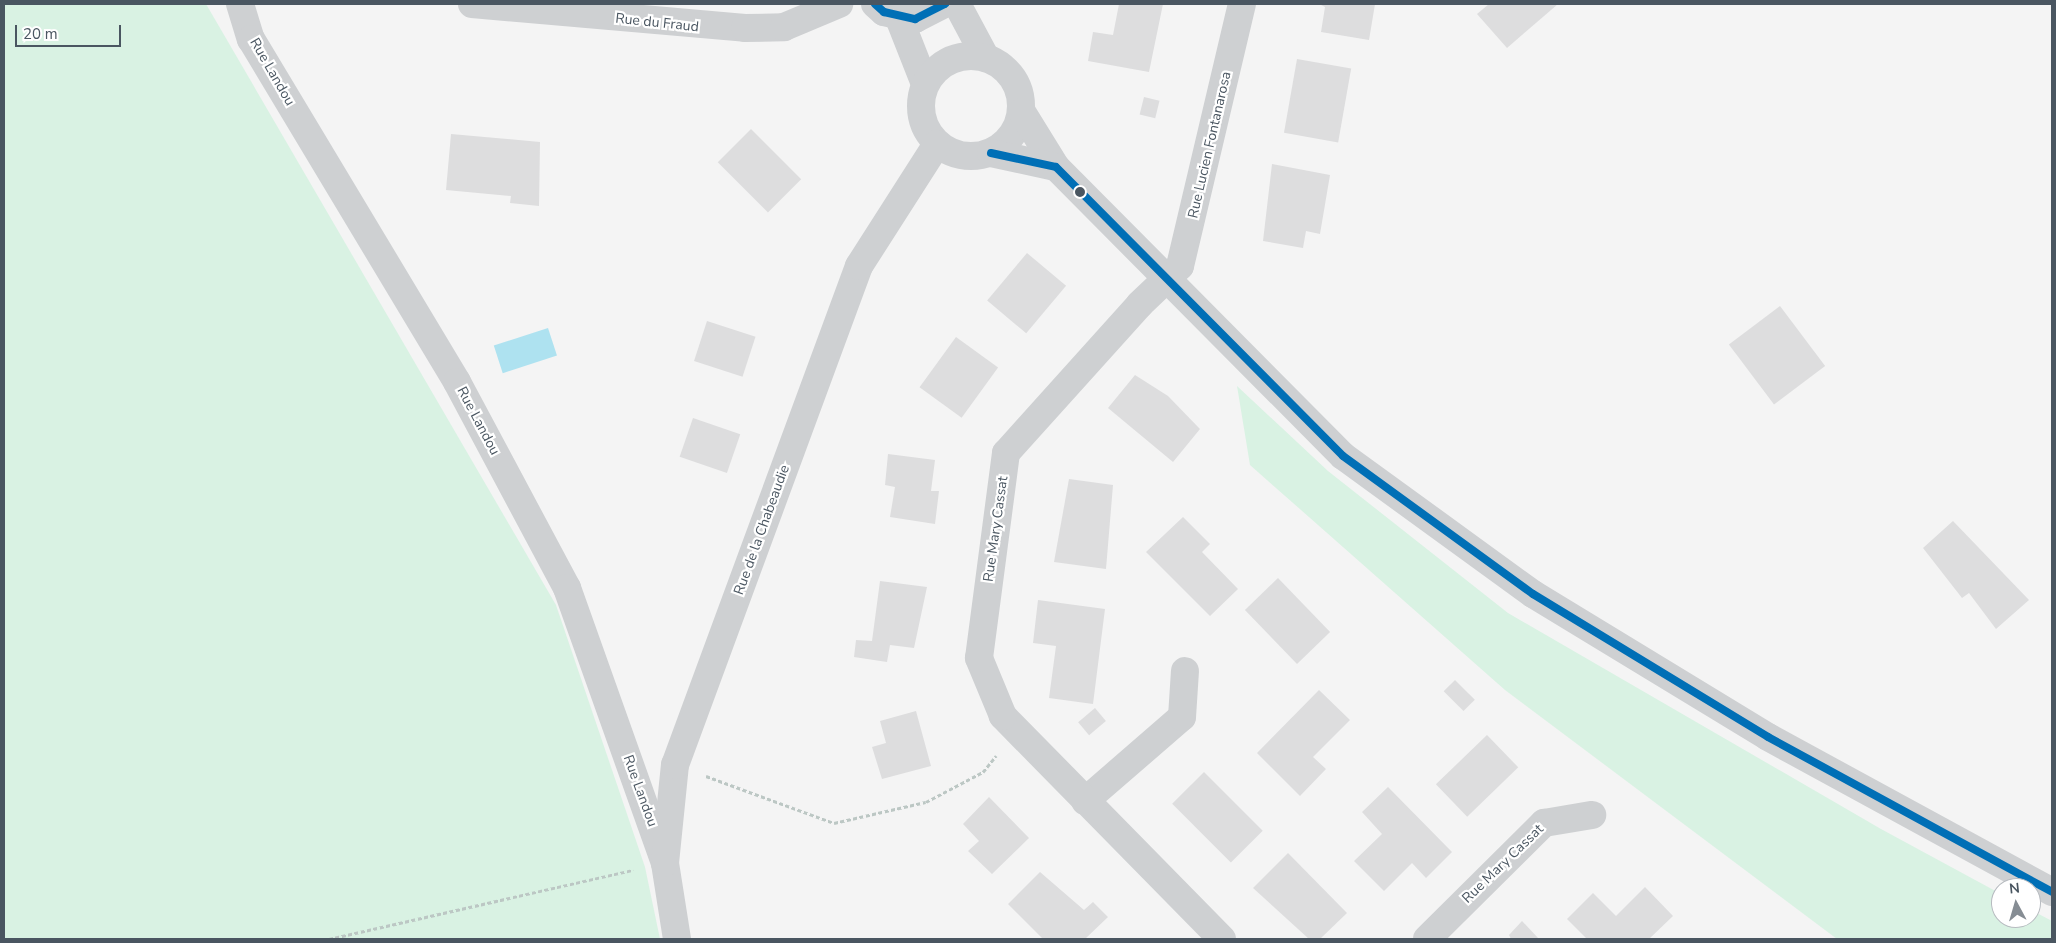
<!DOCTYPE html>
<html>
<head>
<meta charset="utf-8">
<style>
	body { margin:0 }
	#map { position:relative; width:2056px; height:943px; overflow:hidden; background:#f4f4f4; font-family:"Nunito Sans",sans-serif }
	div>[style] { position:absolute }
	.green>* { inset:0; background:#d9f2e3 }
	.water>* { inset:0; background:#aee2f0; transform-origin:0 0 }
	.building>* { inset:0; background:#ddddde; transform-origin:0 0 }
	.path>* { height:3px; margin-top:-1.5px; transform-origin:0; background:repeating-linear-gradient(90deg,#bcc7c4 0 4px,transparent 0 6.5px) }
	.minor>* { height:28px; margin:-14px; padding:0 14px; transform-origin:14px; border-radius:14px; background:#ced0d2 }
	.minor>.ring { margin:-14px; padding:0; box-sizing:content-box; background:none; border:28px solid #ced0d2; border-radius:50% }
	.bus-1>* { height:8px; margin:-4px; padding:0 4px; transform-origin:4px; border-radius:4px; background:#006fb6 }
	.dots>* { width:14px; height:14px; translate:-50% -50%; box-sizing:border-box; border:2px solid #fff; border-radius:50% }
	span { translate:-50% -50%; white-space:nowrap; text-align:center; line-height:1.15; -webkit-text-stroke:4.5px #fff; paint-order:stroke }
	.street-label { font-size:14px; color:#4a5661 }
	.frame { position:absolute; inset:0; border:5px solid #4a5661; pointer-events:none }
	.north { position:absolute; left:1991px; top:878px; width:50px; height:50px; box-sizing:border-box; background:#fff; border:1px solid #b7bbc0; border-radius:50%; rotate:354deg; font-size:14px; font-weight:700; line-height:20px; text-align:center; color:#4a5661 }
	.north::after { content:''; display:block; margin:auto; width:18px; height:22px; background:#868d94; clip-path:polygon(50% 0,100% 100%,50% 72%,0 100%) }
	.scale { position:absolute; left:15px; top:25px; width:106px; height:22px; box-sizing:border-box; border:2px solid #4a5661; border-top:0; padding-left:6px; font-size:15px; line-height:18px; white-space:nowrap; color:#4a5661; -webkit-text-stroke:4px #fff; paint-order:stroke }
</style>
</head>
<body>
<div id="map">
	<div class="green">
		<i style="clip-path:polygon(4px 4px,206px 4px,556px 605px,645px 867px,660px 939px,4px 939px)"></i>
		<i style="clip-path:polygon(1237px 386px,1328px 471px,1508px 613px,1881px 829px,2001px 894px,2001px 918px,2031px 918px,2031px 910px,2052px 921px,2052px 939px,1837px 939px,1505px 690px,1250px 465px)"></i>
	</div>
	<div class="water">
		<i style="left:548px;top:328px;width:29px;height:57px;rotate:72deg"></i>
	</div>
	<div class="building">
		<i style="clip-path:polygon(1119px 4px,1163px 4px,1149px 72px,1088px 61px,1093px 32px,1113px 35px)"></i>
		<i style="clip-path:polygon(1319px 4px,1375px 4px,1369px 40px,1321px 32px,1325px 7px)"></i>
		<i style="clip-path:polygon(1489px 4px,1558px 4px,1507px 48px,1477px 14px)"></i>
		<i style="left:1297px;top:59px;width:55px;height:75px;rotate:10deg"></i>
		<i style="left:1144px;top:97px;width:16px;height:18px;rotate:14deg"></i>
		<i style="left:751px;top:129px;width:71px;height:47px;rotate:45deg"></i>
		<i style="clip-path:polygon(451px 134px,540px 142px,539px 206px,510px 203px,511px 196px,446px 190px)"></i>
		<i style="clip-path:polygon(1272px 164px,1330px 175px,1320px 234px,1306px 231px,1303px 248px,1263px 241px)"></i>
		<i style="left:1027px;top:253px;width:51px;height:62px;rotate:40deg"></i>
		<i style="left:1780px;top:306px;width:75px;height:64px;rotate:53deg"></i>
		<i style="left:707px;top:321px;width:51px;height:42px;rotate:18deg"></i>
		<i style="left:956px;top:337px;width:52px;height:62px;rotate:36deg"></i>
		<i style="clip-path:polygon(1135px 375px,1168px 396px,1200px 429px,1173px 462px,1108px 408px)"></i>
		<i style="left:693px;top:418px;width:50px;height:41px;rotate:19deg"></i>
		<i style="clip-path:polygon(888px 454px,935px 460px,931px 491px,939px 491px,935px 524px,890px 517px,895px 487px,885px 485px)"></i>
		<i style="clip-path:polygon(1069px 479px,1113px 485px,1106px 569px,1054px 562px)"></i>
		<i style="clip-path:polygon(1183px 517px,1210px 544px,1202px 552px,1238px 589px,1210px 616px,1146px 552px)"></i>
		<i style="clip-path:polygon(1953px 521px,2029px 600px,1996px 629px,1969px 593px,1962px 598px,1923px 548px)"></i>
		<i style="left:1278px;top:578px;width:75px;height:46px;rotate:46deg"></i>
		<i style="clip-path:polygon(880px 581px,927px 587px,914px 648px,890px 645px,887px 662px,854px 657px,856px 640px,872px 641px)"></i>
		<i style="clip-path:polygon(1038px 600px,1105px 609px,1093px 704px,1049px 698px,1056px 646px,1033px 643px)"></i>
		<i style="left:1455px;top:680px;width:28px;height:16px;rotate:45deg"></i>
		<i style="clip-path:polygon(1319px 690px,1350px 720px,1313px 757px,1326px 769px,1300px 796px,1257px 753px)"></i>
		<i style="left:1095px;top:708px;width:17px;height:22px;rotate:50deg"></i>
		<i style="clip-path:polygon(916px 711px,931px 766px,882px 779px,872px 747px,886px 743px,880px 721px)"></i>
		<i style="left:1487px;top:735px;width:45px;height:71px;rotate:46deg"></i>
		<i style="left:1204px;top:772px;width:83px;height:45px;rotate:45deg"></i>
		<i style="clip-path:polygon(1388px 787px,1452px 852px,1426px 878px,1412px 863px,1384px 891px,1354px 861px,1382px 834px,1362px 812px)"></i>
		<i style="clip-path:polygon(989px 797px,1029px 838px,992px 874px,968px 851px,979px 841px,963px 824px)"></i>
		<i style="clip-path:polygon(1288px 853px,1347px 913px,1320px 939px,1309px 939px,1253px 888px)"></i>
		<i style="clip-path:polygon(1040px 872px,1084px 910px,1093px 902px,1108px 917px,1085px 939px,1043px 939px,1008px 904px)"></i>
		<i style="clip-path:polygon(1645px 887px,1673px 916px,1649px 939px,1587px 939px,1567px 919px,1593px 893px,1616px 916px)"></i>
		<i style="clip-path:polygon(1522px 921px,1539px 939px,1511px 939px,1509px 935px)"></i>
	</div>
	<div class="path">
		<i style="left:706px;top:776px;width:136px;rotate:20.2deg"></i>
		<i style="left:834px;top:823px;width:94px;rotate:-12.9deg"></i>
		<i style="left:926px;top:802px;width:64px;rotate:-27.8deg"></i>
		<i style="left:983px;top:772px;width:21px;rotate:-51deg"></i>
		<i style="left:329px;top:939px;width:312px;rotate:-12.8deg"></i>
	</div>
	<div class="minor">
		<i style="left:240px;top:4px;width:37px;rotate:73deg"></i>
		<i style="left:251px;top:39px;width:400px;rotate:59deg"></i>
		<i style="left:457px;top:382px;width:234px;rotate:61.9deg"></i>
		<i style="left:567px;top:588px;width:292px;rotate:70.4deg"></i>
		<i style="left:472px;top:4px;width:274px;rotate:5deg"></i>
		<i style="left:745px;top:28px;width:39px;rotate:-1deg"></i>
		<i style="left:784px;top:27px;width:60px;rotate:-22.7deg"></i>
		<i style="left:875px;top:4px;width:12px;rotate:42deg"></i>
		<i style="left:884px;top:12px;width:32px;rotate:13deg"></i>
		<i style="left:915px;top:19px;width:34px;rotate:-27deg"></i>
		<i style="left:957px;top:4px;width:61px;rotate:61.8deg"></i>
		<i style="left:899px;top:18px;width:71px;rotate:68.5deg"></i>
		<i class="ring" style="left:921px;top:56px;width:72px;height:72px"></i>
		<i style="left:1022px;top:112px;width:65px;rotate:58.3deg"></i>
		<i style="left:1056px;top:167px;width:407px;rotate:45.2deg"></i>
		<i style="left:1343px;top:456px;width:235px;rotate:36deg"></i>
		<i style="left:1533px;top:594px;width:275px;rotate:31.3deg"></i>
		<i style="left:1768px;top:737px;width:324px;rotate:28.6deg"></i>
		<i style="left:991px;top:153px;width:66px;rotate:12.2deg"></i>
		<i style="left:1085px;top:801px;width:128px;rotate:-40.9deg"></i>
		<i style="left:1182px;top:717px;width:46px;rotate:-86.3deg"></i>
		<i style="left:677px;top:939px;width:77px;rotate:-99deg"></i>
		<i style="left:665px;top:863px;width:99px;rotate:-84.2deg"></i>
		<i style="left:675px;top:765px;width:532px;rotate:-69.76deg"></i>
		<i style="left:859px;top:266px;width:145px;rotate:-57.4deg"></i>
		<i style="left:1222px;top:939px;width:313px;rotate:-134.5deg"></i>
		<i style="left:1003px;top:716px;width:63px;rotate:-112.5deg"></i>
		<i style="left:979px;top:658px;width:207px;rotate:-82.5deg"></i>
		<i style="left:1006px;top:453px;width:200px;rotate:-48deg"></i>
		<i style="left:1140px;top:304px;width:55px;rotate:-43.5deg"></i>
		<i style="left:1180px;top:266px;width:269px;rotate:-76.7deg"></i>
		<i style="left:1427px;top:939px;width:165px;rotate:-44.8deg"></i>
		<i style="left:1544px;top:823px;width:49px;rotate:-9.5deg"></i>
	</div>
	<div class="bus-1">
		<i style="left:875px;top:4px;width:12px;rotate:42deg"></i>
		<i style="left:884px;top:12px;width:32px;rotate:13deg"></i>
		<i style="left:915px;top:19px;width:34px;rotate:-27deg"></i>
		<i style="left:991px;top:153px;width:66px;rotate:12.2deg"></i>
		<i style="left:1056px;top:167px;width:407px;rotate:45.2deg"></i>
		<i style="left:1343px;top:456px;width:235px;rotate:36deg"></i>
		<i style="left:1533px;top:594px;width:275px;rotate:31.3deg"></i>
		<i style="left:1768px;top:737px;width:324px;rotate:28.6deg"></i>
	</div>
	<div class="dots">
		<i style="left:1080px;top:192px;background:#4a5661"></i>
	</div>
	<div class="street-label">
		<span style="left:657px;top:23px;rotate:6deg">Rue du Fraud</span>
		<span style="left:272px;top:72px;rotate:60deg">Rue Landou</span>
		<span style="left:1210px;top:145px;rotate:-77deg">Rue Lucien Fontanarosa</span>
		<span style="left:478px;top:421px;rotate:62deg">Rue Landou</span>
		<span style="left:996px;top:529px;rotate:-82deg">Rue Mary Cassat</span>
		<span style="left:762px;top:530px;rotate:-70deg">Rue de la Chabeaudie</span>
		<span style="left:640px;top:791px;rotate:70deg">Rue Landou</span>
		<span style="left:1503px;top:864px;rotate:-44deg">Rue Mary Cassat</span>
	</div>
	<div class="frame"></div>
	<div class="north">N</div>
	<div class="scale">20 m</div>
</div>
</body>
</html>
